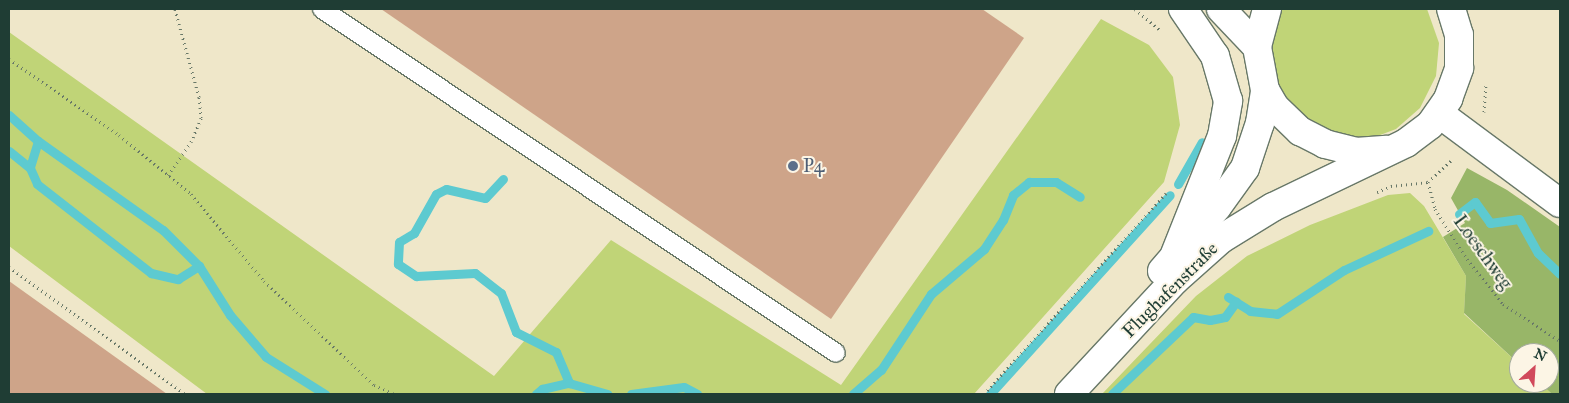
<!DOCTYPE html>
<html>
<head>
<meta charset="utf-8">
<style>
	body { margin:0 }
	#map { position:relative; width:1569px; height:403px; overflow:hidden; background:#efe7c9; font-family:"IM FELL Great Primer",serif }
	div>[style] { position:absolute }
	.green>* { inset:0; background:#c0d477 }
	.forest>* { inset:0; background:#98b668 }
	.stream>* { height:9px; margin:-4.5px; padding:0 4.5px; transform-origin:4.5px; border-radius:4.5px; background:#5dcad0 }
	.building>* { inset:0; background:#cea489 }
	.path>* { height:3px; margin-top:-1.5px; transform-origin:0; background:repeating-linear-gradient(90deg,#687868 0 1px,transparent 0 5px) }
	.roads { filter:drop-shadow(1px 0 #687868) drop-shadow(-1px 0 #687868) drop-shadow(0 1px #687868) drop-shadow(0 -1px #687868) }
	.service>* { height:18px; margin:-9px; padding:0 9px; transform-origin:9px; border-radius:9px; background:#fff }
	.minor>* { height:28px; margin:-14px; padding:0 14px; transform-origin:14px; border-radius:14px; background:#fff }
	.secondary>* { height:28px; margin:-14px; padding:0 14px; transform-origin:14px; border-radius:14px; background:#fff }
	.dots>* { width:14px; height:14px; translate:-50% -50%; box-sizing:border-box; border:2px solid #fcf5e5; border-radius:50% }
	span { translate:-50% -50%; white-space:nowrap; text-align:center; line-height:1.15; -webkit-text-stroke:4px #fcf5e5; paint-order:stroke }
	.service-label { font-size:19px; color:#4e5e75 }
	.left { translate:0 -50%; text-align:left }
	.street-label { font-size:19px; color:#1f3d34 }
	.frame { position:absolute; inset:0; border:10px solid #1f3d34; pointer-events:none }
	.north { position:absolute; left:1509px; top:343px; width:50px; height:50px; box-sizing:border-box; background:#fcf5e5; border:1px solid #a4ab9e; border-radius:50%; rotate:26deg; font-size:14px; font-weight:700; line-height:20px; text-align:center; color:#1f3d34 }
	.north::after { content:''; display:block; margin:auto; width:18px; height:22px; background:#d1495b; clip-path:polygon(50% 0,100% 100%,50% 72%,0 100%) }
</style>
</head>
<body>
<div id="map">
	<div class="green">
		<i style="clip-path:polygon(1273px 9px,1427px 9px,1439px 43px,1436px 76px,1420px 108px,1396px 129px,1367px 140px,1335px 140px,1303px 128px,1263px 71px)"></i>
		<i style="clip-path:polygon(1101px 19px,1149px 45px,1173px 77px,1180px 125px,1164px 182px,974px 394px,207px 394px,9px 246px,9px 32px,494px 376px,611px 240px,841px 385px)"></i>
		<i style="clip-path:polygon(1410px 193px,1424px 206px,1466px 276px,1464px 314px,1519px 364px,1519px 383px,1540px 383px,1552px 394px,1102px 394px,1196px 296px,1247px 256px,1310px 225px,1388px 195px)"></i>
	</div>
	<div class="forest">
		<i style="clip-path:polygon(1467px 168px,1507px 190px,1560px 227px,1560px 394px,1552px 394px,1540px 383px,1549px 383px,1549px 353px,1519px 353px,1519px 364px,1464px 313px,1466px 276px,1443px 237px,1465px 223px,1451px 198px)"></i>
	</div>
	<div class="stream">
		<i style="left:9px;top:115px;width:39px;rotate:42deg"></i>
		<i style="left:38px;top:141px;width:153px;rotate:35.5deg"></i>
		<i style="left:163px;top:230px;width:51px;rotate:45deg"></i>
		<i style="left:199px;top:266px;width:58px;rotate:57.7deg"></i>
		<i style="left:230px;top:315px;width:55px;rotate:49.4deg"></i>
		<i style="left:266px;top:357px;width:70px;rotate:32.1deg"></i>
		<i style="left:38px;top:141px;width:28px;rotate:107deg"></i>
		<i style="left:30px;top:168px;width:17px;rotate:66deg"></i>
		<i style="left:37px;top:184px;width:145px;rotate:38deg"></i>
		<i style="left:151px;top:273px;width:28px;rotate:13deg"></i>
		<i style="left:178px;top:279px;width:25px;rotate:-32deg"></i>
		<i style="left:9px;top:151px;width:27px;rotate:39deg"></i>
		<i style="left:503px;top:179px;width:26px;rotate:133deg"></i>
		<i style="left:485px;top:198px;width:40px;rotate:-167deg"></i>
		<i style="left:446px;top:189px;width:11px;rotate:153deg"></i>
		<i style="left:436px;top:194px;width:45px;rotate:119.4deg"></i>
		<i style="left:414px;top:233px;width:17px;rotate:149deg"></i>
		<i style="left:399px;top:242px;width:22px;rotate:93deg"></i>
		<i style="left:398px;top:264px;width:22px;rotate:34deg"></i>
		<i style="left:416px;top:276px;width:59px;rotate:-2.9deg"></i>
		<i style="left:475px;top:273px;width:33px;rotate:38deg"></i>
		<i style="left:501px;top:293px;width:42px;rotate:69deg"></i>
		<i style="left:516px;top:332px;width:45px;rotate:26.6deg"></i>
		<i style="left:556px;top:352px;width:34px;rotate:67deg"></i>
		<i style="left:1178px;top:184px;width:48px;rotate:-60.3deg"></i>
		<i style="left:1459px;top:214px;width:20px;rotate:-37deg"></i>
		<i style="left:1475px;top:202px;width:26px;rotate:54deg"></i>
		<i style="left:1490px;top:223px;width:29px;rotate:-8deg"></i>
		<i style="left:1519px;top:219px;width:39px;rotate:61deg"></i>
		<i style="left:1538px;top:253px;width:30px;rotate:44deg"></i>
		<i style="left:1228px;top:297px;width:26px;rotate:32deg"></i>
		<i style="left:1250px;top:311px;width:27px;rotate:6deg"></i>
		<i style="left:1277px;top:314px;width:80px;rotate:-33.3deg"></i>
		<i style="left:1344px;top:270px;width:93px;rotate:-24.9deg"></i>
		<i style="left:536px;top:394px;width:8px;rotate:-40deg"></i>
		<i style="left:542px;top:389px;width:28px;rotate:-13deg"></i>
		<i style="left:569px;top:383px;width:40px;rotate:16deg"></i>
		<i style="left:631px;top:394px;width:53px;rotate:-7.5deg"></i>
		<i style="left:684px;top:387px;width:15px;rotate:28deg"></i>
		<i style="left:853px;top:394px;width:37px;rotate:-41deg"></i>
		<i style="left:881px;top:370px;width:91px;rotate:-56.7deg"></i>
		<i style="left:931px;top:294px;width:70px;rotate:-40.3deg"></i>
		<i style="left:984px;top:249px;width:35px;rotate:-57deg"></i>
		<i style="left:1003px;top:220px;width:27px;rotate:-68deg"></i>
		<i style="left:1013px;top:195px;width:21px;rotate:-39deg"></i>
		<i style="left:1029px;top:182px;width:27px"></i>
		<i style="left:1056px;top:182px;width:28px;rotate:32deg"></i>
		<i style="left:990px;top:394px;width:268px;rotate:-47.9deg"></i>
		<i style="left:1112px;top:394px;width:112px;rotate:-43.5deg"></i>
		<i style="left:1193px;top:317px;width:17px;rotate:10deg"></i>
		<i style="left:1210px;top:320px;width:15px;rotate:-11deg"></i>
		<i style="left:1225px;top:317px;width:19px;rotate:-54deg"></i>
	</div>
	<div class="building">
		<i style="clip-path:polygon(381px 9px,982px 9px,1024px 38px,831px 319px)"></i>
		<i style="clip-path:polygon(9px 281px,167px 394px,9px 394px)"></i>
	</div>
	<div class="path">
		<i style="left:1135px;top:9px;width:34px;rotate:40deg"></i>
		<i style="left:9px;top:59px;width:134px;rotate:34.6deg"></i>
		<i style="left:119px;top:135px;width:93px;rotate:39.3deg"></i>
		<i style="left:191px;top:194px;width:114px;rotate:50deg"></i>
		<i style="left:264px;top:281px;width:151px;rotate:43.4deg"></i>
		<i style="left:374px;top:385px;width:22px;rotate:24deg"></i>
		<i style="left:1484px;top:112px;width:29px;rotate:-86deg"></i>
		<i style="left:168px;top:175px;width:40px;rotate:-55.1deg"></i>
		<i style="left:191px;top:142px;width:26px;rotate:-67deg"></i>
		<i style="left:201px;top:118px;width:21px;rotate:-95deg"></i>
		<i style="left:199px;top:97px;width:91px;rotate:-105.3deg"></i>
		<i style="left:1428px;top:182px;width:28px;rotate:75deg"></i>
		<i style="left:1435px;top:209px;width:59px;rotate:57.4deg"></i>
		<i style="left:1467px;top:259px;width:58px;rotate:51.3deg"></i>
		<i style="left:1503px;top:304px;width:68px;rotate:33deg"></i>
		<i style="left:1377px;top:192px;width:15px;rotate:-23deg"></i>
		<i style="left:1391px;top:186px;width:37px;rotate:-6deg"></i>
		<i style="left:1428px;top:182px;width:34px;rotate:-43deg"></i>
		<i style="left:9px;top:267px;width:217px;rotate:35.8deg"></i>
		<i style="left:984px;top:394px;width:271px;rotate:-47.8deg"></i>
	</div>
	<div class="roads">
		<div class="service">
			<i style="left:322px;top:9px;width:618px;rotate:33.79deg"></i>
		</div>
		<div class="minor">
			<i style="left:1221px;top:9px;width:52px;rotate:46.5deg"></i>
			<i style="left:1440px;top:114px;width:149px;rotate:36.6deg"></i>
			<i style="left:1175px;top:254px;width:127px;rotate:-68.3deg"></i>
			<i style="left:1222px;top:136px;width:36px;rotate:-80deg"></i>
			<i style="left:1228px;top:101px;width:47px;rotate:-106.1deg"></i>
			<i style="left:1215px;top:56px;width:57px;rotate:-124.2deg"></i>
		</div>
		<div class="secondary">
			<i style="left:1267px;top:9px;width:39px;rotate:105deg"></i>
			<i style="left:1257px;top:47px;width:44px;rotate:79.5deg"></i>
			<i style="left:1265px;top:90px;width:20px;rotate:60deg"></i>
			<i style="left:1275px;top:107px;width:35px;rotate:44deg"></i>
			<i style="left:1300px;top:131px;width:28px;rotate:27deg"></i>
			<i style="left:1325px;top:144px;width:32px;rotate:14deg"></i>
			<i style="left:1356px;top:152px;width:31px;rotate:-4deg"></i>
			<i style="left:1162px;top:271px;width:84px;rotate:-49.3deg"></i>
			<i style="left:1217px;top:207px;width:48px;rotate:-54.3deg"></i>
			<i style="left:1245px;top:168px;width:47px;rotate:-71.6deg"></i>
			<i style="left:1260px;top:123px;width:33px;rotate:-81deg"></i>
			<i style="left:1069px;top:394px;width:156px;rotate:-47.1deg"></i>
			<i style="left:1175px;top:280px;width:62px;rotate:-41.7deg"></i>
			<i style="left:1221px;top:239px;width:61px;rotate:-31.6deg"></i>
			<i style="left:1273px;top:207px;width:148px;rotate:-25.7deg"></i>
			<i style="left:1406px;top:143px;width:30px;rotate:-37deg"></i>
			<i style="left:1430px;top:125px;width:32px;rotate:-55deg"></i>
			<i style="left:1448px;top:99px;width:33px;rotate:-70deg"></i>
			<i style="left:1459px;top:68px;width:33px;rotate:-90deg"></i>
			<i style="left:1459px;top:35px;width:27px;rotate:-107deg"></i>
		</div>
	</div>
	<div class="dots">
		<i style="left:793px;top:166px;background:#5c6f8a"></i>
	</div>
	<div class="service-label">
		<span class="left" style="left:803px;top:166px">P4</span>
	</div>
	<div class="street-label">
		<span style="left:1483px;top:252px;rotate:54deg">Loeschweg</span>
		<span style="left:1170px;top:290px;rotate:-45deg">Flughafenstraße</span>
	</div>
	<div class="frame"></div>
	<div class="north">N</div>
</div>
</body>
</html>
